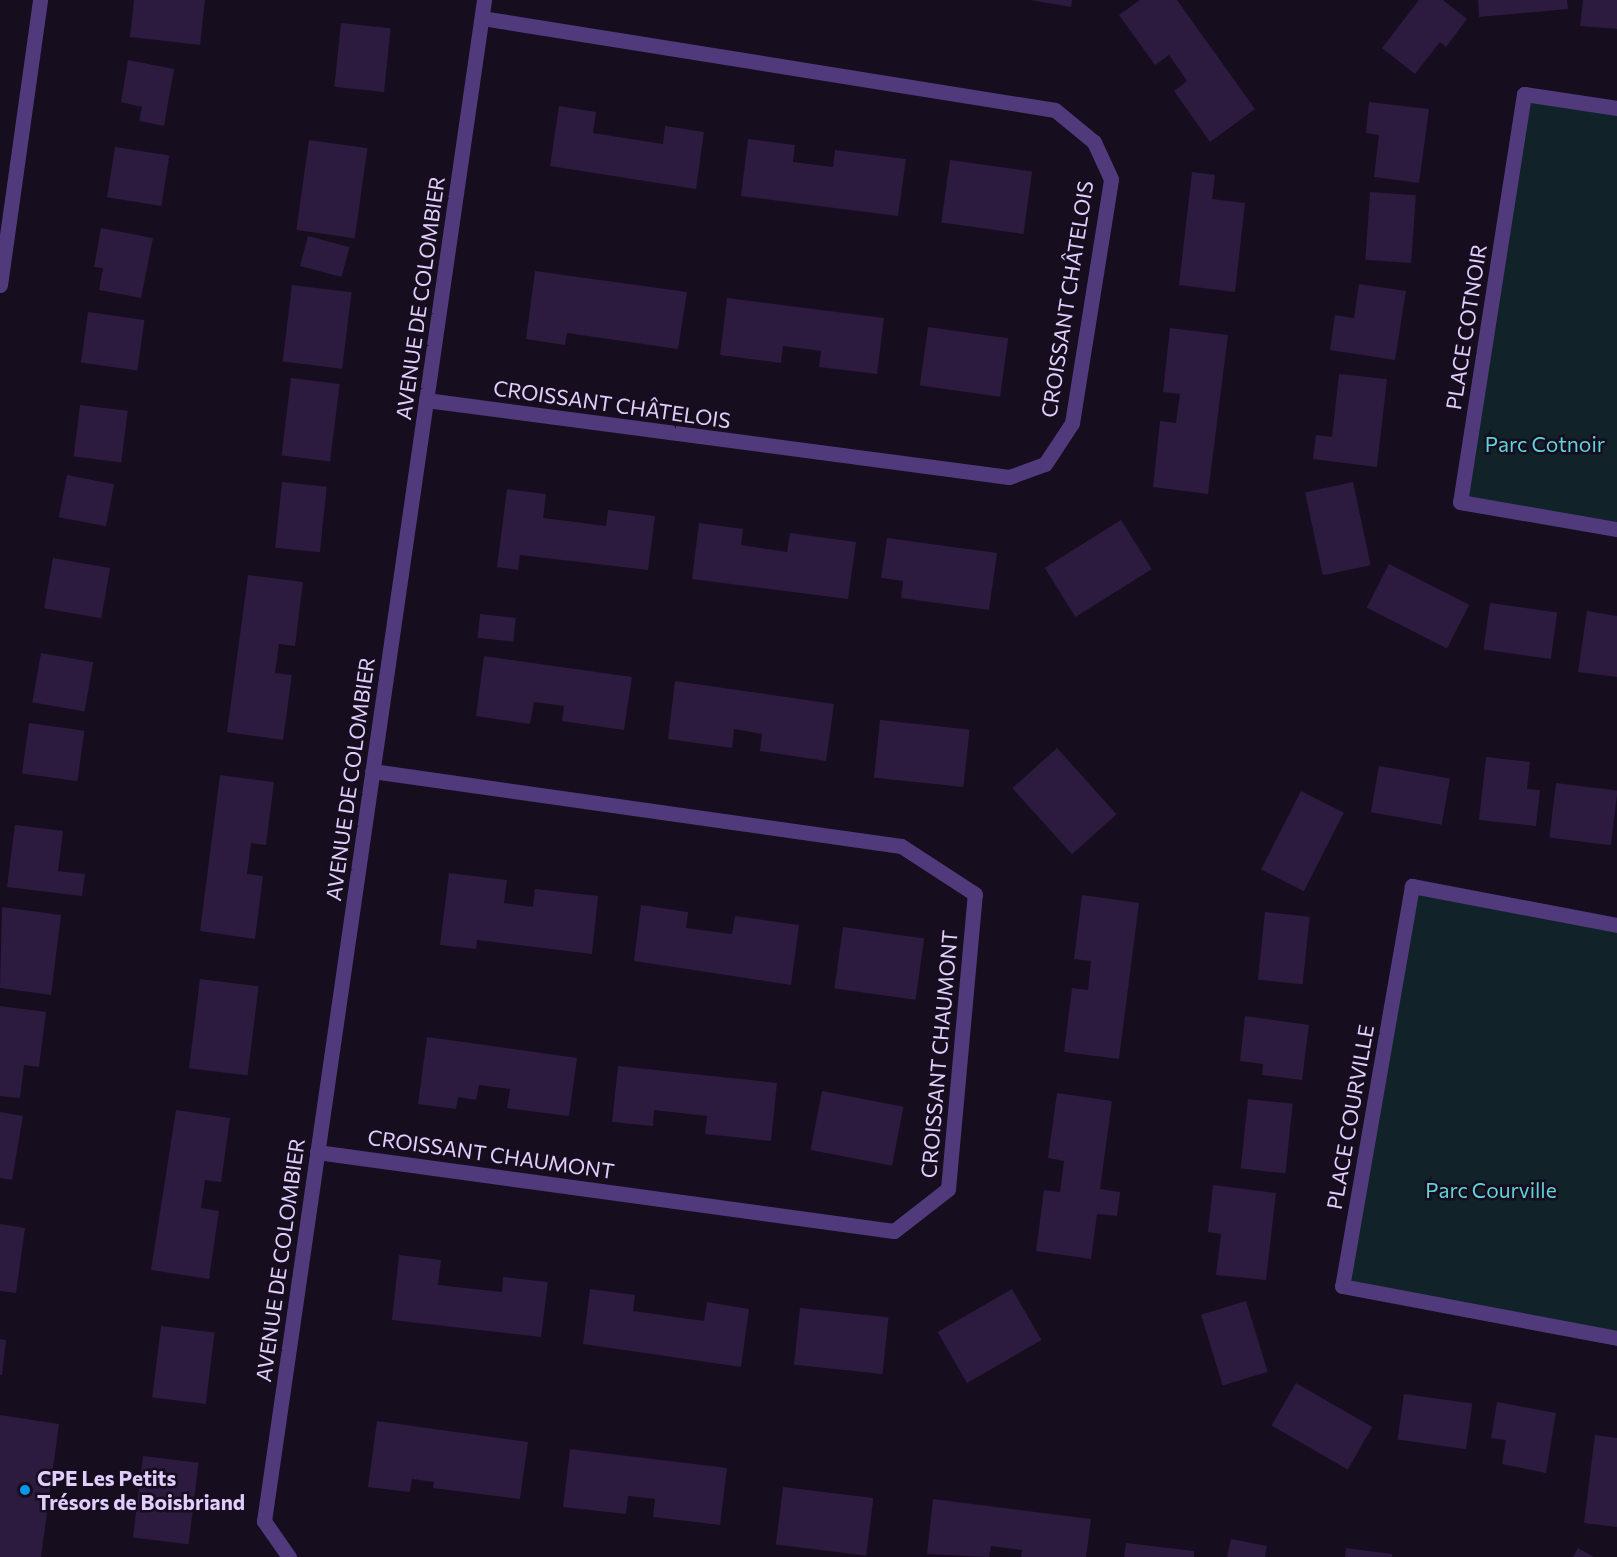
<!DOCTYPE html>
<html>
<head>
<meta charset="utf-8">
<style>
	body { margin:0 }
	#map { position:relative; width:1617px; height:1557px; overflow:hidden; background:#160d1f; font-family:Commissioner,sans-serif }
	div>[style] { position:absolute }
	.green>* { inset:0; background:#112329 }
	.building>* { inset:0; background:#2d1a3f; transform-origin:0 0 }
	.minor>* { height:15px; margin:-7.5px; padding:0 7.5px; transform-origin:7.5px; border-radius:7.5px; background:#503a7c }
	.dots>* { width:16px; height:16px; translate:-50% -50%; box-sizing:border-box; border:3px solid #160d1f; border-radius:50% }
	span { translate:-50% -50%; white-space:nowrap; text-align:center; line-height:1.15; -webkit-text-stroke:5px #160d1f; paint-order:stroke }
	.street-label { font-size:21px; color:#e1cefd }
	.park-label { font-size:21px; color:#5dd5d9 }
	.poi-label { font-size:21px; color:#e1cefd; font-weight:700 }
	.left { translate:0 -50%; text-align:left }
</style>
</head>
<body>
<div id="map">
	<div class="green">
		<i style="clip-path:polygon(1530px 99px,1617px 111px,1617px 531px,1461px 506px)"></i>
		<i style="clip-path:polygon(1418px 888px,1617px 925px,1617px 1339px,1342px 1294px)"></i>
	</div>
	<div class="building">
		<i style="clip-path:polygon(134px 0,205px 0,200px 45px,130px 37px)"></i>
		<i style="clip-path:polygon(1030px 0,1072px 0,1071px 7px)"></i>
		<i style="clip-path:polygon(1140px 0,1177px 0,1255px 109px,1210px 142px,1174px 91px,1187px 81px,1169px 55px,1155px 65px,1119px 15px)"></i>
		<i style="clip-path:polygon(1419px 0,1443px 0,1467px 19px,1446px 47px,1440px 42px,1415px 74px,1382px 48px)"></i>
		<i style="clip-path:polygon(1478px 0,1567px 0,1568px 9px,1479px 17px)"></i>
		<i style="clip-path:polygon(1583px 0,1617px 0,1617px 29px,1580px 26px)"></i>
		<i style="left:341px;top:23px;width:50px;height:64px;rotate:6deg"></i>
		<i style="clip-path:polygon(128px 60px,174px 69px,164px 126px,139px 121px,142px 107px,121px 102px)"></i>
		<i style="clip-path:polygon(1369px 102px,1429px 109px,1419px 183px,1374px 177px,1379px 135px,1366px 133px)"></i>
		<i style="clip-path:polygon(559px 106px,596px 112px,593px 133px,663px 144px,665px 126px,704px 132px,696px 189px,550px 166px)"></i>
		<i style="clip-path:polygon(748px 139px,795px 145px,793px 162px,833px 167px,835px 150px,906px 159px,898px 216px,741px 196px)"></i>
		<i style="left:309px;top:140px;width:59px;height:91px;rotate:8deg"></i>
		<i style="left:115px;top:147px;width:55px;height:51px;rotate:9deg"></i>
		<i style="left:950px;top:160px;width:83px;height:63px;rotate:8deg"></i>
		<i style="clip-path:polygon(1192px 172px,1215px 175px,1212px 199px,1245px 203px,1235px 292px,1179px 285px)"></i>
		<i style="left:1370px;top:192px;width:46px;height:68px;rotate:4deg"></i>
		<i style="clip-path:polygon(101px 228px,153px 238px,141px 298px,99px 290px,103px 268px,94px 267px)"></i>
		<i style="left:308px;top:236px;width:43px;height:31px;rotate:15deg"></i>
		<i style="clip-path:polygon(535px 271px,687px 292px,678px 349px,567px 333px,565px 345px,526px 339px)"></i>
		<i style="clip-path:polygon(1359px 284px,1406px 291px,1395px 360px,1330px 350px,1335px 315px,1354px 318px)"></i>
		<i style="left:292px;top:285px;width:60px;height:77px;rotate:7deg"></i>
		<i style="clip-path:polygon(727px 298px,884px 318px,877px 374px,819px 367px,821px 351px,783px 346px,781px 363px,720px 355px)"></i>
		<i style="left:88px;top:312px;width:57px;height:51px;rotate:8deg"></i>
		<i style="left:928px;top:327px;width:81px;height:59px;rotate:8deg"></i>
		<i style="clip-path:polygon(1170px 328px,1228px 335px,1208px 494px,1153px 487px,1160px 421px,1176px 423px,1180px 394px,1163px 392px)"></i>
		<i style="clip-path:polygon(1339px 374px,1387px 379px,1377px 467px,1313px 459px,1316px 435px,1332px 437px)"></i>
		<i style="left:291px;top:378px;width:49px;height:78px;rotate:7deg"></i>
		<i style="left:80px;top:405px;width:48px;height:52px;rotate:7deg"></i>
		<i style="left:67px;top:475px;width:48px;height:43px;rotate:11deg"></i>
		<i style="left:282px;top:482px;width:45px;height:66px;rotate:6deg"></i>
		<i style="left:1353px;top:482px;width:85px;height:49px;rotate:78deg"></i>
		<i style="clip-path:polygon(507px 489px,546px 494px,543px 518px,606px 526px,608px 510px,655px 516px,648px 570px,520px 555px,518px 570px,497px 567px)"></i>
		<i style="left:1121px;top:520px;width:58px;height:90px;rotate:58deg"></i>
		<i style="clip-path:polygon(699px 523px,743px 529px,741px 545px,787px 552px,790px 533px,856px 542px,848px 599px,692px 579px)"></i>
		<i style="clip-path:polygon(887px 538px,997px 553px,989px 610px,901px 598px,903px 581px,881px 578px)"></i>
		<i style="left:53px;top:558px;width:58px;height:51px;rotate:10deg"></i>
		<i style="left:1389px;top:564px;width:90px;height:49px;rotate:27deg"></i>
		<i style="clip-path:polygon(248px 575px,303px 582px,295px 646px,279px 644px,275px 673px,292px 675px,283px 740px,227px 732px)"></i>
		<i style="left:1490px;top:603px;width:68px;height:47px;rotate:8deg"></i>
		<i style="clip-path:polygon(1587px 611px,1617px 616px,1617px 677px,1578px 672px)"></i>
		<i style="left:480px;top:614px;width:36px;height:24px;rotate:6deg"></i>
		<i style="left:41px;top:653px;width:53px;height:50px;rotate:10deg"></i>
		<i style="clip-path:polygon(484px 656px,632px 677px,624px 730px,562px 721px,564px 706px,534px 702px,530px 724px,476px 716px)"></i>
		<i style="clip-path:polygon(675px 681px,834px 704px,826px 761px,760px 751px,762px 734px,734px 729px,732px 748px,668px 739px)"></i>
		<i style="left:880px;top:720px;width:90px;height:58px;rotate:6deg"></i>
		<i style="left:29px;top:723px;width:56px;height:51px;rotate:8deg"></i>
		<i style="left:1057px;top:748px;width:89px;height:60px;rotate:48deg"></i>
		<i style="clip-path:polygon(1486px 757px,1530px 762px,1527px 789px,1540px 790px,1536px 826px,1479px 820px)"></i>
		<i style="left:1379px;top:766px;width:72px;height:47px;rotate:10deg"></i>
		<i style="clip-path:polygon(220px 775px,274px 782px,266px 845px,251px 843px,247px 874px,263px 876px,255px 939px,200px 931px)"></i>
		<i style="left:1556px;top:783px;width:62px;height:55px;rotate:7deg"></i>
		<i style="left:1301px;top:791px;width:48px;height:88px;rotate:27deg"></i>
		<i style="clip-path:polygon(15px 825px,63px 831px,58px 871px,85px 874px,82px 896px,7px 887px)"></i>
		<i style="clip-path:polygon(449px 873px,507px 880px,504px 903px,533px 907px,535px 889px,598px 896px,592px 954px,477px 940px,476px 949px,440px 945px)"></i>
		<i style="clip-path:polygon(1082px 895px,1139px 903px,1119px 1059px,1064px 1052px,1072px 988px,1088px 990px,1091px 961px,1074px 959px)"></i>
		<i style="clip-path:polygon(641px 905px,688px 912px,686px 928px,732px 934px,735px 916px,799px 925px,791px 985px,634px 961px)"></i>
		<i style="clip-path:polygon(2px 907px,61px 915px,51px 995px,0 988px)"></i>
		<i style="left:1265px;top:912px;width:45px;height:68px;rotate:6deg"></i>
		<i style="left:843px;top:927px;width:82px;height:62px;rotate:8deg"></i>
		<i style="left:200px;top:979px;width:59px;height:90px;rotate:7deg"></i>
		<i style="clip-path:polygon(0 1006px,46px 1012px,39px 1067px,24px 1065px,20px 1098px,0 1096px)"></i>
		<i style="clip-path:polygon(1245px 1016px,1309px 1025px,1302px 1080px,1262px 1075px,1263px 1064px,1240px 1061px)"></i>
		<i style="clip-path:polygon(427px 1037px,577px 1058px,569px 1116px,507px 1108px,510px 1089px,479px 1085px,476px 1100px,458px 1097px,456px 1109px,418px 1104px)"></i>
		<i style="clip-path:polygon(618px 1066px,777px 1083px,771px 1141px,705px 1134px,707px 1116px,654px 1110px,653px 1126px,612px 1122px)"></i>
		<i style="left:822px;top:1091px;width:83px;height:60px;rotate:11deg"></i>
		<i style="clip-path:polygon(1057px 1093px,1112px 1101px,1100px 1189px,1120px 1192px,1117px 1216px,1097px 1214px,1091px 1259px,1036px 1251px,1044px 1190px,1060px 1192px,1064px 1161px,1048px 1158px)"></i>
		<i style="left:1248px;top:1099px;width:45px;height:70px;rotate:6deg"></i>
		<i style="clip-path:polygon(176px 1110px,230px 1118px,221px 1182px,205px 1180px,201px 1208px,219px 1211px,209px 1279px,151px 1270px)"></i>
		<i style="clip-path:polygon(0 1112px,23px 1116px,12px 1180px,0 1178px)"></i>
		<i style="clip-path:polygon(1213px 1185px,1276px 1193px,1266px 1280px,1216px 1275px,1221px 1234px,1208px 1232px)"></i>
		<i style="clip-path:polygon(0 1224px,25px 1228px,16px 1293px,0 1291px)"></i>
		<i style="clip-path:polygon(399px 1255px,441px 1260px,438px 1285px,502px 1292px,503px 1277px,548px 1282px,541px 1337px,392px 1320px)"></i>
		<i style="clip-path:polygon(590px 1289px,635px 1295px,633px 1311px,704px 1321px,707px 1302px,749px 1309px,741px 1367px,583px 1344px)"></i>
		<i style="left:1012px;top:1289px;width:59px;height:86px;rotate:60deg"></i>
		<i style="left:1246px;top:1301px;width:74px;height:47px;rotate:73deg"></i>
		<i style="left:800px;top:1308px;width:89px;height:57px;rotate:6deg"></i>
		<i style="left:161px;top:1326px;width:54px;height:72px;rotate:7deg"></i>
		<i style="clip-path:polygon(0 1339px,6px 1340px,2px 1375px,0 1375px)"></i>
		<i style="left:1296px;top:1383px;width:88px;height:49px;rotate:30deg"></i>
		<i style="left:1404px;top:1394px;width:69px;height:46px;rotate:8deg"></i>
		<i style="clip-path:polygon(1497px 1402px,1556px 1413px,1546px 1473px,1502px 1464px,1506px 1440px,1491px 1438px)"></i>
		<i style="clip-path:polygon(0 1415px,59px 1424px,41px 1557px,0 1557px)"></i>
		<i style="clip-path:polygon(377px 1421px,528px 1442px,520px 1499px,433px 1488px,434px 1482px,412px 1479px,410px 1492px,368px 1487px)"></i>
		<i style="clip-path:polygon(1595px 1435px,1617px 1438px,1617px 1527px,1584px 1523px)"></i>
		<i style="clip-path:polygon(570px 1449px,727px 1468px,720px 1525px,653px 1517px,655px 1499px,628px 1496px,626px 1514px,563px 1507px)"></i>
		<i style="left:143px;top:1456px;width:56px;height:82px;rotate:7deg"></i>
		<i style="left:783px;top:1487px;width:91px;height:58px;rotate:7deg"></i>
		<i style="clip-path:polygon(933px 1499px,1091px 1519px,1086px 1557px,1021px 1557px,1022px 1550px,991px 1546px,989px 1557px,927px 1554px)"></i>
		<i style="clip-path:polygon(1231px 1539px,1267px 1546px,1265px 1557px,1227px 1557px)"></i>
		<i style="clip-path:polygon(1126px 1543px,1194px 1551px,1194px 1557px,1124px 1557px)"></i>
		<i style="clip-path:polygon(1346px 1548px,1392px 1554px,1392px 1557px,1345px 1557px)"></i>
		<i style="clip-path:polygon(1578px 1548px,1594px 1557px,1573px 1557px)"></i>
	</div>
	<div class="minor">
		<i style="left:1617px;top:108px;width:94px;rotate:-171.4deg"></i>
		<i style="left:1524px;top:94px;width:413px;rotate:98.9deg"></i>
		<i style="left:1460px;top:502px;width:159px;rotate:9.8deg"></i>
		<i style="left:0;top:285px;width:288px;rotate:-82deg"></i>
		<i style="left:426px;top:400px;width:588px;rotate:7.52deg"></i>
		<i style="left:1009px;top:477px;width:38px;rotate:-20deg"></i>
		<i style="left:1045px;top:464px;width:49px;rotate:-56.6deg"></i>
		<i style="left:1072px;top:423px;width:247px;rotate:-80.9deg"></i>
		<i style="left:1111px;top:179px;width:41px;rotate:-114.7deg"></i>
		<i style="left:1094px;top:142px;width:50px;rotate:-140.6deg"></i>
		<i style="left:1055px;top:110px;width:580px;rotate:-170.88deg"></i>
		<i style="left:1617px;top:925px;width:209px;rotate:-169.2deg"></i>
		<i style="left:1412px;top:886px;width:406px;rotate:99.9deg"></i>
		<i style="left:1342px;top:1286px;width:280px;rotate:10.7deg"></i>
		<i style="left:317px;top:1152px;width:582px;rotate:7.8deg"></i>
		<i style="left:894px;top:1231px;width:68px;rotate:-37.9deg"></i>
		<i style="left:948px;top:1189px;width:296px;rotate:-84.8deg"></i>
		<i style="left:975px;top:894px;width:88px;rotate:-147deg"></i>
		<i style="left:901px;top:846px;width:534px;rotate:-171.93deg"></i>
		<i style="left:289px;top:1557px;width:44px;rotate:-124.8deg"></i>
		<i style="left:264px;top:1521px;width:1537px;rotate:-81.77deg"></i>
	</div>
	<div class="dots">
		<i style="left:25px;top:1490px;background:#0a95ed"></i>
	</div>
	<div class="street-label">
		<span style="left:420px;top:298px;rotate:-82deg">AVENUE DE COLOMBIER</span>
		<span style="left:1067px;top:299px;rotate:-81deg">CROISSANT CHÂTELOIS</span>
		<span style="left:1466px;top:327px;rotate:-81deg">PLACE COTNOIR</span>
		<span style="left:612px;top:404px;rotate:8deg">CROISSANT CHÂTELOIS</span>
		<span style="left:350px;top:779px;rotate:-82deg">AVENUE DE COLOMBIER</span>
		<span style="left:939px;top:1054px;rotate:-85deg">CROISSANT CHAUMONT</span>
		<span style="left:1350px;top:1117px;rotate:-80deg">PLACE COURVILLE</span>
		<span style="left:491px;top:1154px;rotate:8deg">CROISSANT CHAUMONT</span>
		<span style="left:280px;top:1260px;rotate:-82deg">AVENUE DE COLOMBIER</span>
	</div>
	<div class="park-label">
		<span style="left:1545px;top:444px">Parc Cotnoir</span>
		<span style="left:1491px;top:1190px">Parc Courville</span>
	</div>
	<div class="poi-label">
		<span class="left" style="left:37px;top:1490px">CPE Les Petits<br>Trésors de Boisbriand</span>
	</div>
</div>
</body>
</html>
